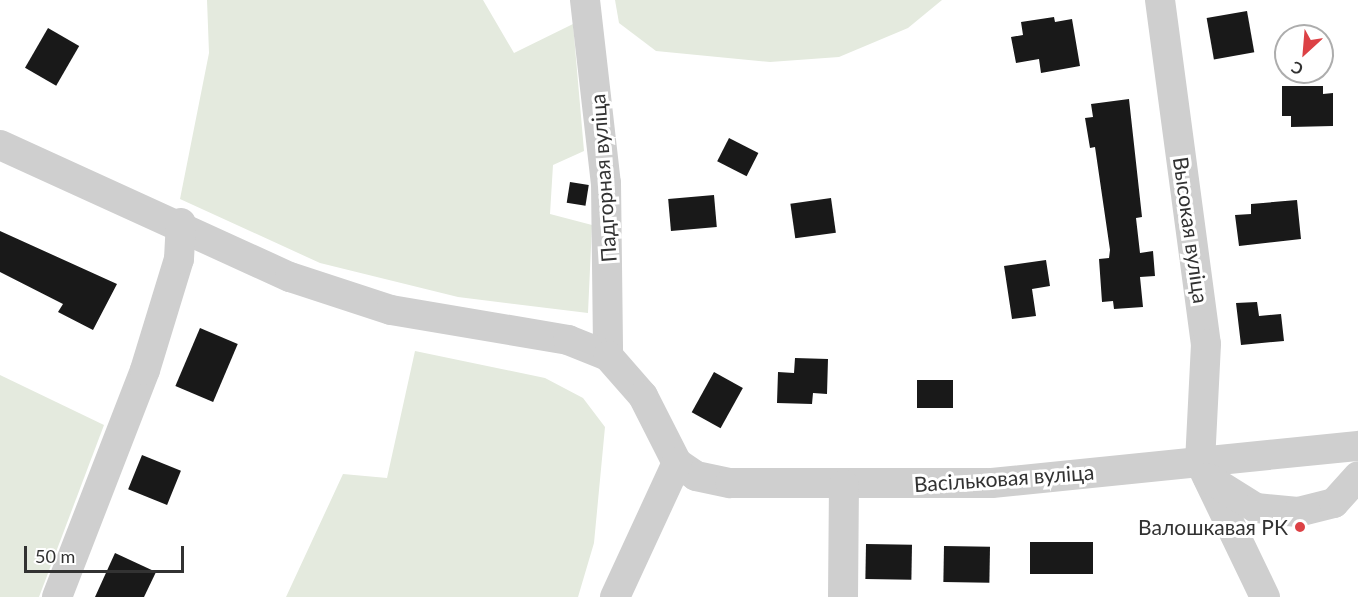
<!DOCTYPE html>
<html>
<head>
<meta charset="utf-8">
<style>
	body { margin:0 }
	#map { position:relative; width:1358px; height:597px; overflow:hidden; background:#fff; font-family:Lato,sans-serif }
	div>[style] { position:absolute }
	.green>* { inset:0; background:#e4eade }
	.building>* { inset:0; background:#191919; transform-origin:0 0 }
	.minor>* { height:30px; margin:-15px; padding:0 15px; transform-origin:15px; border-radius:15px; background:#cfcfcf }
	.dots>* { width:16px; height:16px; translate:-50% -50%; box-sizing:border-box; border:3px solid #fff; border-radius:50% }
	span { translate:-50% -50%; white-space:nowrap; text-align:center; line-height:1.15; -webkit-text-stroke:6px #fff; paint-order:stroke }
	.street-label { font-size:21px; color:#323232 }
	.poi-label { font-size:21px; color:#323232 }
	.right { translate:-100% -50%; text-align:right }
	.north { position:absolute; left:1274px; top:24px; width:60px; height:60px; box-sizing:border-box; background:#fff; border:2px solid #adadad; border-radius:50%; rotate:206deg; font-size:16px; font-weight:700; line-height:24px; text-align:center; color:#323232 }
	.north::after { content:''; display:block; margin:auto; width:21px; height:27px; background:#dc4145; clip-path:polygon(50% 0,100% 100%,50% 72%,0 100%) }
	.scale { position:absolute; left:24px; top:546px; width:160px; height:27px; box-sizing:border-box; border:3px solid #323232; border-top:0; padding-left:8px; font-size:18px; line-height:21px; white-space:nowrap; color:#323232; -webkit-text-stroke:4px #fff; paint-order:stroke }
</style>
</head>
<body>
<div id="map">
	<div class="green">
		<i style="clip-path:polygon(207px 0,483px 0,514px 53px,573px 24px,584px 151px,553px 165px,550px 214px,592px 225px,588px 313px,458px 297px,320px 263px,180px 199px,209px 53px)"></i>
		<i style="clip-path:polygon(615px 0,942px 0,908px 28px,839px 57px,770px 62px,656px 51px,619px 23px)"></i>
		<i style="clip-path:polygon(415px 351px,545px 378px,583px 398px,605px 427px,594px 543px,578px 597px,286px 597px,343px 474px,387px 478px)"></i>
		<i style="clip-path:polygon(0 375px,104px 425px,39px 597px,0 597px)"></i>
	</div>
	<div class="building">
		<i style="left:1247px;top:11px;width:42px;height:41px;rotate:80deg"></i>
		<i style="clip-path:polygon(1054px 17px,1055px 22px,1072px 19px,1080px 66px,1041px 73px,1039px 59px,1016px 63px,1011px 37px,1023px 35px,1021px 22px)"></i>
		<i style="left:48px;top:28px;width:36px;height:46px;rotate:30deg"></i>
		<i style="clip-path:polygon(1282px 86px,1323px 86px,1323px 94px,1333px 93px,1333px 126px,1291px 127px,1291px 116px,1282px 116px)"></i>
		<i style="clip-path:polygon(1129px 99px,1142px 217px,1136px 218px,1140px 253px,1153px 251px,1155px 276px,1140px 277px,1143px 307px,1114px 309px,1113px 301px,1102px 302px,1099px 259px,1109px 258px,1110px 250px,1095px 147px,1090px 148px,1085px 118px,1093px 117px,1091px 104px)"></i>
		<i style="left:729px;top:138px;width:33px;height:26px;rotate:27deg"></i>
		<i style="left:570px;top:182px;width:19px;height:21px;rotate:9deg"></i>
		<i style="left:714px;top:195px;width:32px;height:46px;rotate:85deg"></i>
		<i style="left:831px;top:198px;width:35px;height:41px;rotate:82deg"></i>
		<i style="clip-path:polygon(1297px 200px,1301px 239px,1239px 246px,1235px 215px,1251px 214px,1251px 204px)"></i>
		<i style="clip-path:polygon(0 231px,117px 284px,93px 330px,58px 312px,63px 304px,0 272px)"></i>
		<i style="clip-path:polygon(1046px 260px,1050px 286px,1032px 289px,1036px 316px,1012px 319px,1004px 266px)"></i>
		<i style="clip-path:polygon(1257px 302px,1259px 316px,1281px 314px,1284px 341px,1241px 345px,1236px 303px)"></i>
		<i style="left:200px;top:328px;width:41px;height:63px;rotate:23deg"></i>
		<i style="clip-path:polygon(795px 358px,828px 359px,827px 394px,813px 393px,812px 404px,777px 403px,778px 372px,794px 373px)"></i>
		<i style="left:714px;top:372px;width:33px;height:46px;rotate:29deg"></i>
		<i style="left:953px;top:380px;width:28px;height:36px;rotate:90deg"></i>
		<i style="left:142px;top:455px;width:42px;height:37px;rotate:22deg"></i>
		<i style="left:1030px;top:542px;width:63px;height:32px"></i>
		<i style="left:866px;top:544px;width:46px;height:35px;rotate:1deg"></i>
		<i style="left:944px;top:546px;width:46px;height:36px;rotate:1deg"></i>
		<i style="clip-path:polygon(115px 553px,156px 572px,144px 597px,95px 597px)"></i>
	</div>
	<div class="minor">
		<i style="left:585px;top:0;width:184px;rotate:83.5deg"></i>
		<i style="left:606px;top:183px;width:173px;rotate:89.3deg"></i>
		<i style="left:1160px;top:0;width:347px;rotate:82.4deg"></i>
		<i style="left:1206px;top:344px;width:118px;rotate:92.9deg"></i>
		<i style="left:1200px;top:462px;width:150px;rotate:64.3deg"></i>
		<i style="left:0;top:145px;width:319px;rotate:24.5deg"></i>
		<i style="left:290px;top:277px;width:106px;rotate:18.1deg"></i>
		<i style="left:391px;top:310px;width:180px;rotate:9.6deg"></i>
		<i style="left:568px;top:340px;width:43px;rotate:21.8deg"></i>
		<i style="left:608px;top:356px;width:53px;rotate:48.8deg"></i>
		<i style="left:643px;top:396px;width:75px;rotate:63.1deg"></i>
		<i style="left:677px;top:463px;width:23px;rotate:34deg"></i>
		<i style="left:696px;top:476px;width:35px;rotate:12deg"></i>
		<i style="left:730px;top:483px;width:262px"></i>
		<i style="left:992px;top:483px;width:368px;rotate:-5.8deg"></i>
		<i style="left:1208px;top:478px;width:57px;rotate:32deg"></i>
		<i style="left:1256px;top:508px;width:42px;rotate:5.4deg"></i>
		<i style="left:1298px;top:512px;width:37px;rotate:-14deg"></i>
		<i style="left:1334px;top:503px;width:36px;rotate:-48deg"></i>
		<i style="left:57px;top:597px;width:243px;rotate:-68.8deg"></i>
		<i style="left:145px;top:370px;width:116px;rotate:-73deg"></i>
		<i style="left:179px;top:259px;width:36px;rotate:-87deg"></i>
		<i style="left:615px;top:597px;width:148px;rotate:-65.2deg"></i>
		<i style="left:843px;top:597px;width:112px;rotate:-89.5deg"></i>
	</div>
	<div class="dots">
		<i style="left:1300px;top:527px;background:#dc4145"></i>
	</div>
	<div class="street-label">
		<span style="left:603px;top:178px;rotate:-94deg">Падгорная вуліца</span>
		<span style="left:1191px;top:230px;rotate:82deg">Высокая вуліца</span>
		<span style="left:1004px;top:478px;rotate:-4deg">Васільковая вуліца</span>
	</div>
	<div class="poi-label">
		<span class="right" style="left:1288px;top:527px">Валошкавая РК</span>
	</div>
	<div class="north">С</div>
	<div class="scale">50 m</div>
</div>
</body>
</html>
